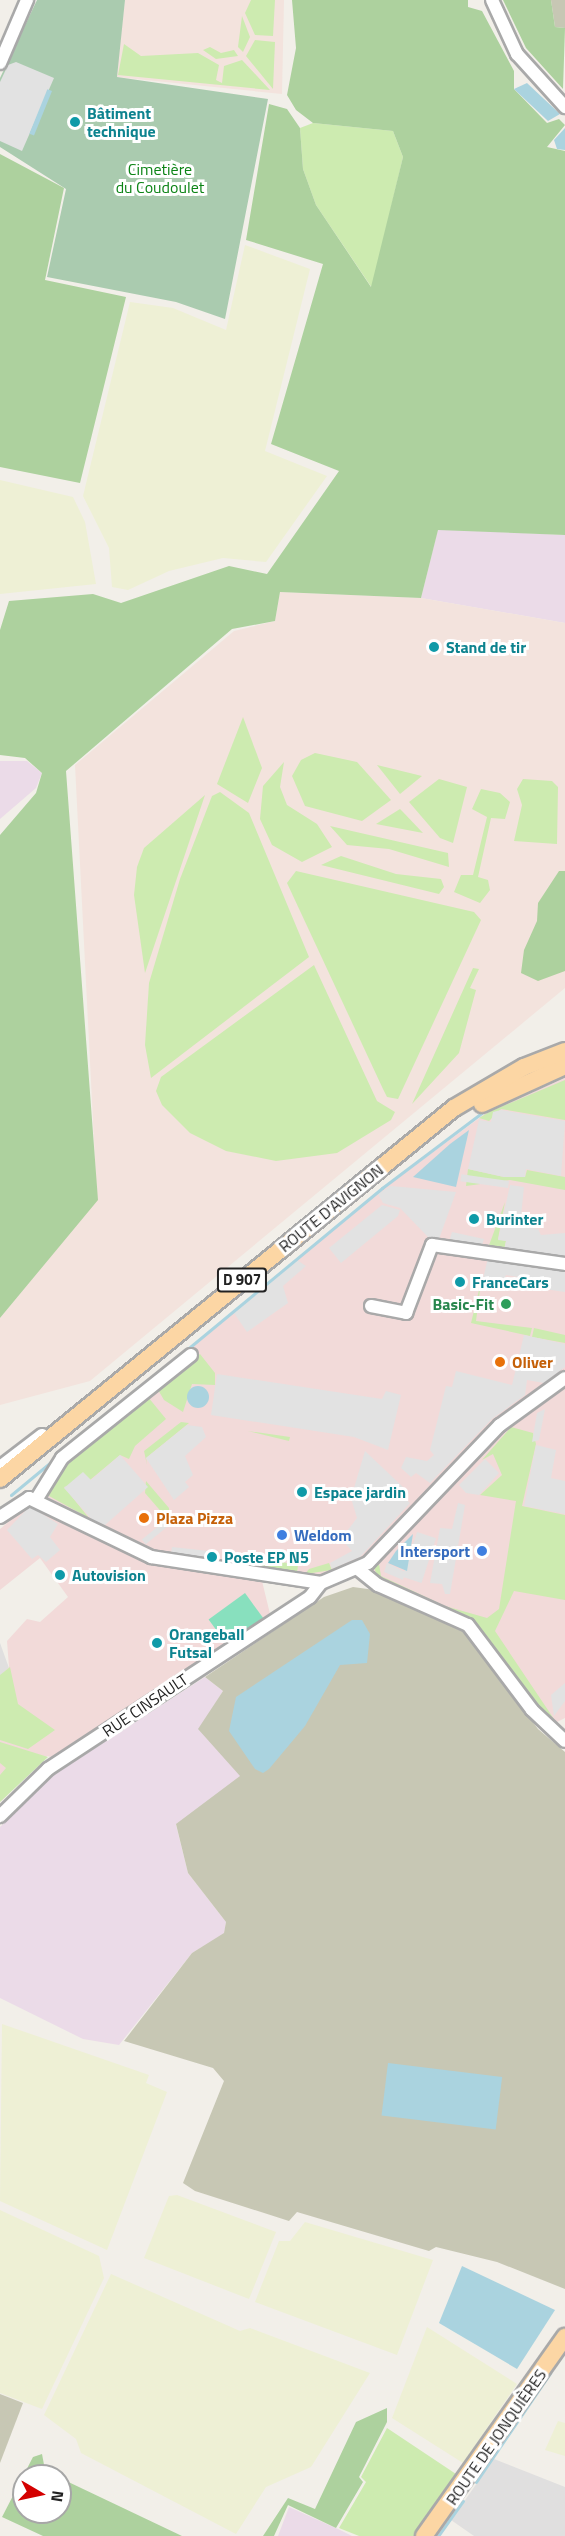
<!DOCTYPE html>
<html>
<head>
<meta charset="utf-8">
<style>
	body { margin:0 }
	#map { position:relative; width:565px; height:2536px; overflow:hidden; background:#f2efe9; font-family:"Titillium Web",sans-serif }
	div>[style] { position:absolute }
	.residential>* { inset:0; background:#e0dfdf }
	.commercial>* { inset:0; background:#f2dad9 }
	.industrial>* { inset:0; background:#ebdbe8 }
	.military>* { inset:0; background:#f3e3dd }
	.construction>* { inset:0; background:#c7c7b4 }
	.farmland>* { inset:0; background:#eef0d5 }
	.grass>* { inset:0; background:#cdebb0; transform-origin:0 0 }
	.forest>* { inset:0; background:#add19e }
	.cemetery>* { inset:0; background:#aacbaf }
	.pitch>* { inset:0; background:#88e0be; transform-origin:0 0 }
	.parking>* { inset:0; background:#e2e2e2; transform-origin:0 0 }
	.water>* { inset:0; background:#aad3df; transform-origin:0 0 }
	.round { border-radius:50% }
	.stream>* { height:3px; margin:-1.5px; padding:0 1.5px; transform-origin:1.5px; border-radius:1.5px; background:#aad3df }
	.roads { filter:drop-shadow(2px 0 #a9a9a9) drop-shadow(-2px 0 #a9a9a9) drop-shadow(0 2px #a9a9a9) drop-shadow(0 -2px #a9a9a9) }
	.minor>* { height:12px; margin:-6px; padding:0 6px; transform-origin:6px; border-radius:6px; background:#fff }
	.major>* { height:16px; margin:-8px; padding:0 8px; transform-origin:8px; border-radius:8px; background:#fcd6a4 }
	.dots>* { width:16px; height:16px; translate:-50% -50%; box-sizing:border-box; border:3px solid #fff; border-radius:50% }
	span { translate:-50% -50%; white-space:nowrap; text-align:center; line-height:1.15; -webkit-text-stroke:6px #fff; paint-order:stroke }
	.shield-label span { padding:2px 4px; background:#fff; border:2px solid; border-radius:4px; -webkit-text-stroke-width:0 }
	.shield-label { font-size:15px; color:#222; font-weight:700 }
	.culture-label { font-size:16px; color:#0d838f; font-weight:700 }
	.left { translate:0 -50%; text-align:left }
	.park-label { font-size:16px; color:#0c8416 }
	.street-label { font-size:16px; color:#222 }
	.leisure-label { font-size:16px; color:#27864d; font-weight:700 }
	.right { translate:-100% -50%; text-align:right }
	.food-label { font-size:16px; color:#c56008; font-weight:700 }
	.shop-label { font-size:16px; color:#366cbe; font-weight:700 }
	.north { position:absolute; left:12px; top:2464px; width:60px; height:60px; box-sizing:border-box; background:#fff; border:2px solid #a7a7a7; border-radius:50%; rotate:99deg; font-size:16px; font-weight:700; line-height:24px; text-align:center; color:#222 }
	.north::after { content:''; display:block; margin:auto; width:21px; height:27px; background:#d40000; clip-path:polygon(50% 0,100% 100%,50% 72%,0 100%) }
</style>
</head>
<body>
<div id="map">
	<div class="residential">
		<i style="clip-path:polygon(0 1643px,9px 1668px,0 1676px)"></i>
		<i style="clip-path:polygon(494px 2459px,565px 2487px,565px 2536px,474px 2536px,451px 2520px)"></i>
	</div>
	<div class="commercial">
		<i style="clip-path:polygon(565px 1078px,565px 1718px,549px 1726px,486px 1636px,465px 1619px,358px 1567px,313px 1580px,170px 1557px,46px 1497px,67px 1460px,197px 1356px,193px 1345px,379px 1192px,486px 1113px)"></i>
		<i style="clip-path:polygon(30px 1504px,142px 1560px,262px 1581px,271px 1618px,55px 1758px,47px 1756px,0 1802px,0 1676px,9px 1667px,7px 1641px,27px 1619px,40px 1622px,68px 1597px,40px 1558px,0 1590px,0 1529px)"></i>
	</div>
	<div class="industrial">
		<i style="clip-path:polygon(438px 529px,565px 535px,565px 623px,421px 598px)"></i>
		<i style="clip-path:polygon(0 761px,27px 761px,42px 773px,36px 788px,0 819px)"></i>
		<i style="clip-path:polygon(205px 1677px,223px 1691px,199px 1729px,241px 1776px,176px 1825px,188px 1873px,226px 1922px,224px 1934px,192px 1953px,119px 2045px,83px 2039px,0 1998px,0 1827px,52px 1776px)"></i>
		<i style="clip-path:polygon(289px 2507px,338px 2529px,352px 2536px,278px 2536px)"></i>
	</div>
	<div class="military">
		<i style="clip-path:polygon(125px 0,284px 0,282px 94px,116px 77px)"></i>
		<i style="clip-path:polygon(280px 592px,421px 598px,565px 623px,565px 988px,90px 1381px,0 1405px,0 1318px,97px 1200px,75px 765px,234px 631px,275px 621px)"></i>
	</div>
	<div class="construction">
		<i style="clip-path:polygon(551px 0,565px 0,565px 28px,555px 27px)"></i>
		<i style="clip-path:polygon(353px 1587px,375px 1590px,464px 1630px,538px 1729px,565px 1752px,565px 2289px,497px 2262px,436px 2247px,429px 2251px,297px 2212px,289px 2221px,195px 2191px,183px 2183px,224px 2081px,213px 2068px,124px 2041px,192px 1953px,224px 1933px,226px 1922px,188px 1873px,176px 1824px,240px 1776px,198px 1729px,223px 1691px,205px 1677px,324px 1597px)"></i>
		<i style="clip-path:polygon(0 2394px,23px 2403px,0 2463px)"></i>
	</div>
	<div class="farmland">
		<i style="clip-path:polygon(245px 245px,310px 269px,265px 451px,327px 476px,266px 562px,223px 558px,169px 571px,128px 590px,112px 587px,109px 548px,83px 496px,130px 302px,173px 308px,226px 330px)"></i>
		<i style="clip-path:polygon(0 480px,73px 497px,85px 522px,96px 584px,0 594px)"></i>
		<i style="clip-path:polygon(2px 2024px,149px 2075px,146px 2083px,167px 2092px,107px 2250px,0 2201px)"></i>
		<i style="clip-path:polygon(177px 2195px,276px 2232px,249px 2299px,144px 2258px,169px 2196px)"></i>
		<i style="clip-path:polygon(0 2210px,99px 2256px,104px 2278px,42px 2409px,0 2393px)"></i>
		<i style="clip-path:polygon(305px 2222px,433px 2260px,397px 2355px,255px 2302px,279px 2241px,290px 2241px)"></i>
		<i style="clip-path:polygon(111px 2274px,240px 2331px,250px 2328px,370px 2373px,311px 2467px,266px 2487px,236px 2534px,81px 2453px,76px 2439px,44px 2415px)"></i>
		<i style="clip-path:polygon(427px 2327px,517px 2384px,463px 2463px,392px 2418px)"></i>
		<i style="clip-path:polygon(558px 2421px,565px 2423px,565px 2456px,545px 2450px)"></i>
	</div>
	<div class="grass">
		<i style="clip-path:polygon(251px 0,275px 0,273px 36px,255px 35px,245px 13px)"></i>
		<i style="clip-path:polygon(242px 16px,250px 37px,243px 52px,238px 47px)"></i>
		<i style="clip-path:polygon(255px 40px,275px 42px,273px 89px,246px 56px)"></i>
		<i style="clip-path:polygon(124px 44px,141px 56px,198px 53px,219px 65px,216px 80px,222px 83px,224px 66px,242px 60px,270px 90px,118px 75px)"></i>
		<i style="clip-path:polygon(210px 47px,221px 53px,234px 50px,238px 56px,216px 59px,203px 50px)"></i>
		<i style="clip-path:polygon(313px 123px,393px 131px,403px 157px,372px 288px,316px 205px,303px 169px,300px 128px)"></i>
		<i style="clip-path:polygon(243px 717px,262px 768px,248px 803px,217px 784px)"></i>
		<i style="clip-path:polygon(315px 753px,357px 762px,391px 800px,362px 821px,305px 806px,292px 776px,301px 760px)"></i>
		<i style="clip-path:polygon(284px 762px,280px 787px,287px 805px,317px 824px,332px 847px,302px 862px,272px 845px,260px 819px,263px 786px)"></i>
		<i style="clip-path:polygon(377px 765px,422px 776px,400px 794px)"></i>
		<i style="clip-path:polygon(439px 779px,467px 787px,453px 843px,440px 838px,409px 802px)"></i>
		<i style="clip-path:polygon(523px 779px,552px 781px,558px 787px,557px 844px,514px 841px,522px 805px,517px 789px)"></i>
		<i style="clip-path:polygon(481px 789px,500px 793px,510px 802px,505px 819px,491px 818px,478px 877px,488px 880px,490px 890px,480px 903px,454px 892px,461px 875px,473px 875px,487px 817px,472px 809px)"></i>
		<i style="clip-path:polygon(220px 792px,249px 813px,309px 957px,151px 1078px,145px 1045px,149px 983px,180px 879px,212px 796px)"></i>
		<i style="clip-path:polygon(205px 795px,145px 973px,134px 895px,137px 867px,144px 848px)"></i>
		<i style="clip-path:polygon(400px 809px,403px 812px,423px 833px,376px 824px)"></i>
		<i style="clip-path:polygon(330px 826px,448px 853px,449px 867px,389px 849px,347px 845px)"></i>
		<i style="clip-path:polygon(341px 856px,396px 874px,441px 879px,444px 887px,439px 894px,321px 865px)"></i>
		<i style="clip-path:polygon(296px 871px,474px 912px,481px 920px,398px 1099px,387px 1097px,383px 1089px,287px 883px)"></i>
		<i style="clip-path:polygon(314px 965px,377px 1101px,395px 1112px,391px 1120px,337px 1153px,276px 1161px,226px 1151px,190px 1133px,162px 1105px,156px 1091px,161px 1077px)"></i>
		<i style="clip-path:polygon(473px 968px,479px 969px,470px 988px,476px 990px,459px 1053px,412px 1104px)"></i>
		<i style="clip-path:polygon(565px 1080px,565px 1120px,501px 1109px,489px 1121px,479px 1118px,491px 1111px)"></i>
		<i style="clip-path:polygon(468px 1169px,504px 1177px,525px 1177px,527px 1170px,565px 1177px,565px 1190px,510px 1180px,466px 1186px)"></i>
		<i style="clip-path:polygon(505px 1202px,498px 1239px,506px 1241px,504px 1251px,488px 1248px)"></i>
		<i style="clip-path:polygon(481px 1282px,476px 1321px,532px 1328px,530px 1336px,471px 1323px)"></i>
		<i style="clip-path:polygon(534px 1328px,565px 1335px,565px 1343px,532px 1337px)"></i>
		<i style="clip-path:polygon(200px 1354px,215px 1373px,215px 1385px,192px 1384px,183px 1412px,164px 1400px,157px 1388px)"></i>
		<i style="clip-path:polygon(148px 1397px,166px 1419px,135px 1446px,129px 1459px,120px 1455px,90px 1480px,64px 1487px,89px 1518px,49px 1496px,48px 1487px,67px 1460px)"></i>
		<i style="clip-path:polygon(181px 1422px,189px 1423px,146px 1458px,147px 1465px,144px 1451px)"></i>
		<i style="clip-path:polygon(511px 1427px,533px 1433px,536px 1444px,522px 1506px,565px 1515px,565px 1600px,514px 1591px,495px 1631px,554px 1719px,549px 1723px,477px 1624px,377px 1575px,374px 1568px,379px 1564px,381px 1576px,445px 1606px,487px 1618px,499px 1609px,516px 1501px,480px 1495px,502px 1475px,493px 1454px,482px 1460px)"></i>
		<i style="clip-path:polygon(248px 1431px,290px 1437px,289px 1441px)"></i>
		<i style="clip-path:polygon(146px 1481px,169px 1508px,170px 1522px,145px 1493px)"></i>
		<i style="left:230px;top:1554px;width:69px;height:8px;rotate:9deg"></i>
		<i style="clip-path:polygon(329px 1563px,332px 1570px,305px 1574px,309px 1569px)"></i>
		<i style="clip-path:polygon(10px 1667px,18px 1704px,55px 1730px,28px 1749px,0 1740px,0 1675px)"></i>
		<i style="clip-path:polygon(0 1742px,48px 1757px,0 1802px,0 1775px,6px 1768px,0 1763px)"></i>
		<i style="clip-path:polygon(387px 2428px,459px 2476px,414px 2536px,359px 2536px,339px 2528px,366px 2482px,361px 2477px)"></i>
	</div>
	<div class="forest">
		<i style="clip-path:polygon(292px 0,468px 0,468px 7px,482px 11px,514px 71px,514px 89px,547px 123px,559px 119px,565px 125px,547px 147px,565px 151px,565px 535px,438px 530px,421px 598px,280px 592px,275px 621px,232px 629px,66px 771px,98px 1200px,0 1318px,0 835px,36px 793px,42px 773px,25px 758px,0 755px,0 630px,9px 601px,93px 594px,121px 603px,229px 566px,267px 574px,339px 471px,271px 444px,323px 264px,246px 240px,269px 104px,287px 109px,300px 128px,303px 169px,316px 205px,371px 287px,403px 157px,393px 131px,313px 123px,296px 110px,287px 95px,296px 48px)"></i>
		<i style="clip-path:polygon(503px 0,551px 0,555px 27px,565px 28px,563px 89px,526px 48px)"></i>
		<i style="clip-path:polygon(0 154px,64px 188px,45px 280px,126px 297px,80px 483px,0 467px)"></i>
		<i style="clip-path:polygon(559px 871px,565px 871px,565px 971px,538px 981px,521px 973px,524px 950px,537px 921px,538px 903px)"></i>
		<i style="clip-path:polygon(387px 2408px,387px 2422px,359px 2477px,363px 2482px,336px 2528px,288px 2505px,274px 2536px,263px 2536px,288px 2498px,315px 2509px,356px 2422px)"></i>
		<i style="clip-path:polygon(42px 2454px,45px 2470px,55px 2476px,24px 2476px,24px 2512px,60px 2512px,60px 2478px,182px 2536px,43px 2536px,2px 2517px,33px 2457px)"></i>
	</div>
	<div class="cemetery">
		<i style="clip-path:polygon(37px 0,125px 0,117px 77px,268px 99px,225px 319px,176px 302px,47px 277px,66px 189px,0 147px,0 78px)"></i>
	</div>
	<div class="pitch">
		<i style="left:245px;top:1593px;width:31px;height:45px;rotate:54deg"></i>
	</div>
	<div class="parking">
		<i style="clip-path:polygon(16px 62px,54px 78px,22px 151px,0 141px,0 82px,8px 65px)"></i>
		<i style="clip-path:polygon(501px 1110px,565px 1121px,561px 1176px,526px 1169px,525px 1177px,504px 1177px,468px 1169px,479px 1120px,491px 1122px,493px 1112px)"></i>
		<i style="left:509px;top:1181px;width:7px;height:48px;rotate:98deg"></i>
		<i style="clip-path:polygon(510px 1185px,524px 1187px,520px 1226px,538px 1229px,541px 1235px,565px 1233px,565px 1260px,504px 1251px,506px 1241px,498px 1240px)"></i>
		<i style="clip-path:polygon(391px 1186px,456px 1192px,439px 1239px,428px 1237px,400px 1208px,383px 1203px,378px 1194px)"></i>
		<i style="clip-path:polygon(382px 1205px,400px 1210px,398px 1216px,341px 1263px,329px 1248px)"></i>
		<i style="clip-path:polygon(452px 1232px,484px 1239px,480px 1251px,449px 1242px)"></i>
		<i style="clip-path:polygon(488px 1258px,565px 1270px,565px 1292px,517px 1285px,518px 1277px,506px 1275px,503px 1282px,483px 1279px)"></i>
		<i style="clip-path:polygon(297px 1260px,306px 1266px,283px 1286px,288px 1303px,247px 1332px,234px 1313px)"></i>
		<i style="clip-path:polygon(524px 1335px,565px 1344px,565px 1367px,544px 1383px,527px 1380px,525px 1395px,492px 1419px,430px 1483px,416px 1473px,411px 1477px,401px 1468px,406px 1457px,427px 1461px,434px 1455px,430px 1450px,446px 1386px,452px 1387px,456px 1371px,512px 1385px)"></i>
		<i style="clip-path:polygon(217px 1374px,382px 1399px,386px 1391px,401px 1395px,388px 1450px,354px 1437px,211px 1415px)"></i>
		<i style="clip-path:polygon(545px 1409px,539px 1440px,532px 1442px,537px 1413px)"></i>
		<i style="clip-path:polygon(187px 1425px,202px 1427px,206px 1437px,185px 1456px,193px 1475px,185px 1482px,189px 1487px,174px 1500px,146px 1458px)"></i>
		<i style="clip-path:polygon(536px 1445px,556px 1450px,551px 1478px,565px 1481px,565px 1514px,524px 1506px)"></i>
		<i style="clip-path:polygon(365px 1451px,403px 1487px,398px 1493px,410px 1503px,360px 1557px,332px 1569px,330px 1563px,352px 1551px,341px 1539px,357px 1518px,351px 1498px)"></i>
		<i style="clip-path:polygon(120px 1455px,148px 1487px,105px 1525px,95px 1523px,64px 1488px,83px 1472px,91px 1480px)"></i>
		<i style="clip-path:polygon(485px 1459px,499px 1473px,479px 1495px,466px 1493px,459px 1485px)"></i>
		<i style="clip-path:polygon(458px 1503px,465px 1505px,450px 1594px,445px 1594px,442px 1584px,430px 1583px,440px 1528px,452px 1529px)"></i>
		<i style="clip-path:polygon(30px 1506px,58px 1524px,50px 1537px,60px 1550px,46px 1562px,38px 1555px,32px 1559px,7px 1530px)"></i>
		<i style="left:166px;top:1520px;width:6px;height:31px;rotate:51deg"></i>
		<i style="left:417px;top:1532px;width:20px;height:47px;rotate:18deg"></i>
		<i style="clip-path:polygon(172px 1547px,209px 1551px,207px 1559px,171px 1553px)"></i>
		<i style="clip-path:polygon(387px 1563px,405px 1572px,403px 1580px,384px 1572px)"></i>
		<i style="clip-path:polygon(565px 1683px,565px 1701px,554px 1716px,551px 1695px)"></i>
	</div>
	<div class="water">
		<i style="clip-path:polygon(527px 83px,560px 114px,548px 121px,514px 89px)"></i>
		<i style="left:52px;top:91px;width:48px;height:5px;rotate:112deg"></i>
		<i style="clip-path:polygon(565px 128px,565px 150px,557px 149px,554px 140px)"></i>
		<i style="clip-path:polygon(469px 1130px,456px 1187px,413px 1177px,450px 1144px)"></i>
		<i class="round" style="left:187px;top:1386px;width:22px;height:22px"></i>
		<i style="clip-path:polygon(413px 1534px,407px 1571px,388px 1563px,396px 1551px)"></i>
		<i style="clip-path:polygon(352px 1620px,362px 1620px,370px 1634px,367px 1663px,340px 1665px,305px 1726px,269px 1769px,263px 1773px,255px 1769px,229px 1731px,236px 1697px)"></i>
		<i style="left:388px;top:2063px;width:115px;height:53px;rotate:7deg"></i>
		<i style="clip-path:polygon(462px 2266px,555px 2310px,517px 2369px,439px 2323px)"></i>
	</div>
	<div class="stream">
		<i style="left:11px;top:1495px;width:482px;rotate:-39.6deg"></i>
		<i style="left:382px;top:1188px;width:128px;rotate:-37deg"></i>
		<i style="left:476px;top:2482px;width:132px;rotate:-55.8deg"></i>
		<i style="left:438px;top:2536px;width:43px;rotate:-54.5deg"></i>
	</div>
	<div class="roads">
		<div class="minor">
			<i style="left:492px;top:0;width:60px;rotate:65.2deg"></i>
			<i style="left:517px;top:54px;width:72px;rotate:47.8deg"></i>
			<i style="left:0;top:63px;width:69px;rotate:-66.8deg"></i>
			<i style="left:371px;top:1306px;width:36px;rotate:11deg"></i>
			<i style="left:406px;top:1313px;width:73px;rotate:-69.1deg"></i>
			<i style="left:432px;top:1245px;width:134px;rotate:8.1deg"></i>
			<i style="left:0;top:1467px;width:53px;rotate:-37.3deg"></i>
			<i style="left:36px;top:1500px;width:49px;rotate:-58.2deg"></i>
			<i style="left:62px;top:1458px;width:165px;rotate:-38.6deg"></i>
			<i style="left:0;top:1517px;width:35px;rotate:-33deg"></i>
			<i style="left:29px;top:1498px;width:136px;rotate:25.8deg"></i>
			<i style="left:151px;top:1557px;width:172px;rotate:8.7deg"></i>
			<i style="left:321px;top:1583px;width:51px;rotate:-23.1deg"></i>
			<i style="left:368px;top:1563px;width:191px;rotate:-46.3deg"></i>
			<i style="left:500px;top:1425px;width:80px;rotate:-35.9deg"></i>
			<i style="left:358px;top:1569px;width:26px;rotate:39deg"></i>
			<i style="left:378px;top:1585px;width:98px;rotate:24deg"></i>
			<i style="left:468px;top:1625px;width:106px;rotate:53deg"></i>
			<i style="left:532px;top:1710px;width:45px;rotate:43.2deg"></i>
			<i style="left:0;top:1816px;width:67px;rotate:-44.4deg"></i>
			<i style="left:48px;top:1769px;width:313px;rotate:-33.3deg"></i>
			<i style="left:310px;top:1597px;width:18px;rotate:-52deg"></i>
		</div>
		<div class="major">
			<i style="left:482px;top:1104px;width:91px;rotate:-24.6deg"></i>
			<i style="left:0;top:1479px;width:586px;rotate:-39.26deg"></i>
			<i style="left:454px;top:1108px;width:81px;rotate:-30.4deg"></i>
			<i style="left:524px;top:1067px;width:44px;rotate:-21.3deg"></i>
			<i style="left:424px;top:2536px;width:244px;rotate:-54.7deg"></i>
		</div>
	</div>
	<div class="dots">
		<i style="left:75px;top:122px;background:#0f9aa8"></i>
		<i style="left:434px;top:647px;background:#0f9aa8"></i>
		<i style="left:474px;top:1219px;background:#0f9aa8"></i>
		<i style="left:460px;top:1282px;background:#0f9aa8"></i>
		<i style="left:506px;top:1304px;background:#2e9e5b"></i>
		<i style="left:500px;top:1362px;background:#e8710a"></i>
		<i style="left:302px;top:1492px;background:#0f9aa8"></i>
		<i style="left:144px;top:1518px;background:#e8710a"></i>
		<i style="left:282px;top:1535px;background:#3f7fe0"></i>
		<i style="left:482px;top:1551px;background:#3f7fe0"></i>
		<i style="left:212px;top:1557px;background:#0f9aa8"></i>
		<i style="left:60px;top:1575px;background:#0f9aa8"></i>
		<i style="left:157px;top:1643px;background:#0f9aa8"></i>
	</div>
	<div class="shield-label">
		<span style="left:242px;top:1280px">D 907</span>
	</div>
	<div class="culture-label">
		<span class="left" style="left:87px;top:122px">Bâtiment<br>technique</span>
		<span class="left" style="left:446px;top:647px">Stand de tir</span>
		<span class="left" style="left:486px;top:1219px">Burinter</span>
		<span class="left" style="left:472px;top:1282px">FranceCars</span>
		<span class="left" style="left:314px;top:1492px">Espace jardin</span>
		<span class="left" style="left:224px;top:1557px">Poste EP N5</span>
		<span class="left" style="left:72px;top:1575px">Autovision</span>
		<span class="left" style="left:169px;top:1643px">Orangeball<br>Futsal</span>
	</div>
	<div class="park-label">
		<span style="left:160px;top:178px">Cimetière<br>du Coudoulet</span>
	</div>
	<div class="street-label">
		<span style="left:331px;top:1208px;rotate:-39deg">ROUTE D'AVIGNON</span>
		<span style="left:145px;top:1705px;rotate:-34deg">RUE CINSAULT</span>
		<span style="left:496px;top:2437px;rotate:-55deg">ROUTE DE JONQUIÈRES</span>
	</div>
	<div class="leisure-label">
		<span class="right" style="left:494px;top:1304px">Basic-Fit</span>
	</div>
	<div class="food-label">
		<span class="left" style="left:512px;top:1362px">Oliver</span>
		<span class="left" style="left:156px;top:1518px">Plaza Pizza</span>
	</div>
	<div class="shop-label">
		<span class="left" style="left:294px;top:1535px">Weldom</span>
		<span class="right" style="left:470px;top:1551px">Intersport</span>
	</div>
	<div class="north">N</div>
</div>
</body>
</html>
